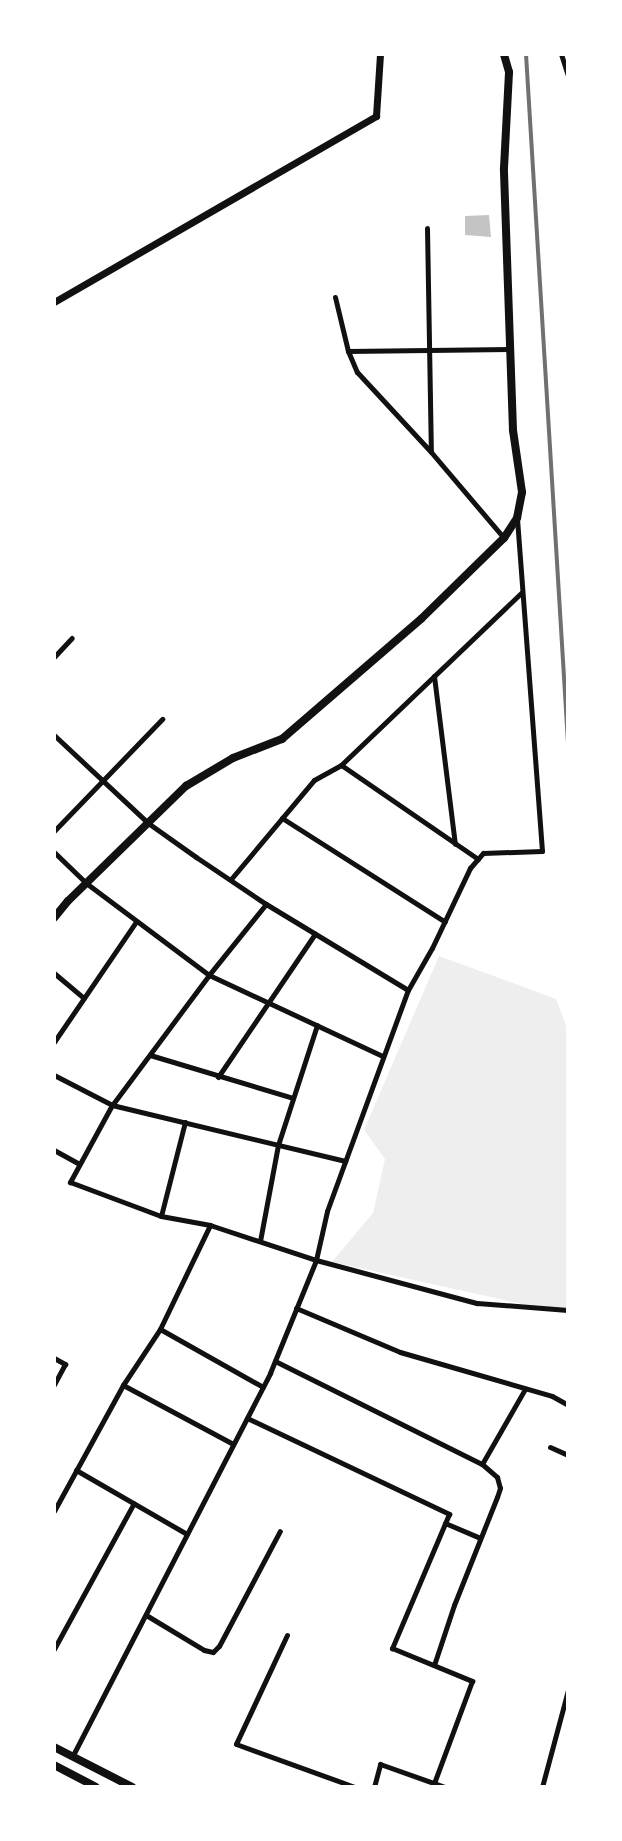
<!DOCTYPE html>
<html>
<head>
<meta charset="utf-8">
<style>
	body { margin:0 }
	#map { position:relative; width:622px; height:1841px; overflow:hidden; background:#fff; font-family:Mulish,sans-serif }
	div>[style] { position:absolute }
	.green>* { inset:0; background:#eee }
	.building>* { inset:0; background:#c4c4c4 }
	.minor>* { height:5px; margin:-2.5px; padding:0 2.5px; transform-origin:2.5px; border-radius:2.5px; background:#111 }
	.tertiary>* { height:7px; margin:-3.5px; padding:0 3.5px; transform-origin:3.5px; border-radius:3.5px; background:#111 }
	.secondary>* { height:8px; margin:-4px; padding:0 4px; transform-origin:4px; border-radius:4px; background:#111 }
	.primary>* { height:8px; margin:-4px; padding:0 4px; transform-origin:4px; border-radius:4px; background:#111 }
	.rail>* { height:4px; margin:-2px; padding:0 2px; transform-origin:2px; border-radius:2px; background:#707070 }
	span { translate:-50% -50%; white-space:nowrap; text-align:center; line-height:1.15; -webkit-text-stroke:6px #fff; paint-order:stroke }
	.frame { position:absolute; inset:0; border:56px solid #fff; pointer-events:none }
</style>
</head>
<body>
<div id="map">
	<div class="green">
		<i style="clip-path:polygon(439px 956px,556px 999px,568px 1031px,568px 1314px,332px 1262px,373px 1213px,385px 1159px,364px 1130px)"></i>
	</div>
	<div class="building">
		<i style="clip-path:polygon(489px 215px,491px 237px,465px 235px,465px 216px)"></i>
	</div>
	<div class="minor">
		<i style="left:561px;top:54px;width:23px;rotate:72deg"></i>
		<i style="left:427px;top:228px;width:223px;rotate:89deg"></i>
		<i style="left:335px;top:297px;width:56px;rotate:76.5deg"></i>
		<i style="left:348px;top:351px;width:23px;rotate:67deg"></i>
		<i style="left:357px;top:372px;width:109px;rotate:47.2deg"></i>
		<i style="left:431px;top:452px;width:113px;rotate:49.7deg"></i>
		<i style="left:348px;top:351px;width:162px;rotate:-0.7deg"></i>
		<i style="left:54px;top:657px;width:26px;rotate:-47deg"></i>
		<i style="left:434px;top:676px;width:169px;rotate:82.9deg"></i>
		<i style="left:54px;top:735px;width:129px;rotate:43.1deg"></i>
		<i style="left:148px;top:823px;width:59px;rotate:35.3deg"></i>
		<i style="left:196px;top:857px;width:84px;rotate:33.9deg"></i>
		<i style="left:266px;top:904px;width:166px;rotate:31.2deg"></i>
		<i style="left:282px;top:818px;width:193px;rotate:32.5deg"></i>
		<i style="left:54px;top:831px;width:156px;rotate:-46deg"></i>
		<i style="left:54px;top:852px;width:45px;rotate:44.1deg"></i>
		<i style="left:86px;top:883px;width:154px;rotate:36.8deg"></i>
		<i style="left:209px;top:975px;width:192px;rotate:25deg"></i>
		<i style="left:478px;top:859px;width:166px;rotate:-145.5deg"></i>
		<i style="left:341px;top:765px;width:250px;rotate:-43.7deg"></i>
		<i style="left:231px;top:879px;width:129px;rotate:-50deg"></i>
		<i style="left:314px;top:780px;width:31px;rotate:-29deg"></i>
		<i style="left:266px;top:904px;width:91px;rotate:128.8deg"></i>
		<i style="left:209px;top:975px;width:162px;rotate:126.7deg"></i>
		<i style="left:112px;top:1105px;width:88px;rotate:118.6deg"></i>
		<i style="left:70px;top:1182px;width:97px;rotate:20.5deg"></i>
		<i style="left:161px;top:1216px;width:50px;rotate:10.4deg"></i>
		<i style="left:210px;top:1225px;width:112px;rotate:18.3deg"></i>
		<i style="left:316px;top:1260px;width:167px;rotate:15deg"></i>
		<i style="left:477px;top:1303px;width:91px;rotate:4.4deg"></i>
		<i style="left:54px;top:973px;width:39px;rotate:40deg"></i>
		<i style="left:54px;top:1042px;width:145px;rotate:-55.7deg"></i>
		<i style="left:150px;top:1055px;width:149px;rotate:16.7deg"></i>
		<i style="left:54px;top:1075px;width:65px;rotate:27.3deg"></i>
		<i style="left:112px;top:1105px;width:240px;rotate:13.5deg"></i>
		<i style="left:218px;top:1077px;width:173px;rotate:-55.9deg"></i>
		<i style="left:54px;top:1150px;width:29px;rotate:29deg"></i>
		<i style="left:161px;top:1216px;width:97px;rotate:-75.7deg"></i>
		<i style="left:260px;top:1241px;width:98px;rotate:-79.4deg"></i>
		<i style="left:278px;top:1145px;width:126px;rotate:-72deg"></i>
		<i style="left:296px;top:1308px;width:113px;rotate:22.9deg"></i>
		<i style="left:400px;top:1352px;width:158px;rotate:16.1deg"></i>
		<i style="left:552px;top:1396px;width:18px;rotate:29deg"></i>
		<i style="left:160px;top:1329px;width:118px;rotate:29.4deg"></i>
		<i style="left:54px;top:1358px;width:13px;rotate:29deg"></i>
		<i style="left:65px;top:1364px;width:24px;rotate:118deg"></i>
		<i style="left:275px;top:1361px;width:231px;rotate:26.5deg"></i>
		<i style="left:482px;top:1464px;width:20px;rotate:41deg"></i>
		<i style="left:497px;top:1477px;width:11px;rotate:75deg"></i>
		<i style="left:500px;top:1488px;width:9px;rotate:108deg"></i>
		<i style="left:497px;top:1497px;width:116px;rotate:111.7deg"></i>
		<i style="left:454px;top:1605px;width:63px;rotate:108.4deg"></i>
		<i style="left:123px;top:1385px;width:125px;rotate:28.2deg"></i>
		<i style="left:247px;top:1418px;width:224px;rotate:25.4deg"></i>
		<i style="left:449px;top:1514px;width:146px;rotate:113deg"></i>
		<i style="left:392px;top:1648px;width:87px;rotate:22.4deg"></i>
		<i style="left:472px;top:1681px;width:109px;rotate:110.4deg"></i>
		<i style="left:550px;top:1447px;width:20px;rotate:24deg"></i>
		<i style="left:482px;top:1464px;width:86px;rotate:-60.2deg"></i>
		<i style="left:76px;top:1470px;width:128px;rotate:30deg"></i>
		<i style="left:54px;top:1511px;width:144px;rotate:-61.3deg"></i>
		<i style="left:123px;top:1385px;width:67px;rotate:-56.5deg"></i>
		<i style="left:160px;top:1329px;width:115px;rotate:-64.3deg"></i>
		<i style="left:445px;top:1523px;width:38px;rotate:23deg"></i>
		<i style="left:146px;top:1615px;width:68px;rotate:31.1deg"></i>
		<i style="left:204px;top:1650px;width:9px;rotate:13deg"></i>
		<i style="left:213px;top:1652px;width:8px;rotate:-45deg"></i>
		<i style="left:219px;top:1646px;width:130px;rotate:-62.1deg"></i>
		<i style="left:287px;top:1635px;width:120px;rotate:115.1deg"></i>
		<i style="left:236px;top:1744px;width:127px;rotate:19.9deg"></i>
		<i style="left:54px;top:1649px;width:166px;rotate:-61.3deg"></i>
		<i style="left:72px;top:1757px;width:432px;rotate:-62.7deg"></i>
		<i style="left:270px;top:1373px;width:122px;rotate:-67.8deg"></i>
		<i style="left:316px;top:1260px;width:50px;rotate:-77.3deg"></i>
		<i style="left:327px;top:1211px;width:235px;rotate:-69.9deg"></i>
		<i style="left:408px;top:990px;width:48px;rotate:-60.3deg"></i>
		<i style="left:432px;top:948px;width:89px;rotate:-64.6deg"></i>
		<i style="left:470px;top:868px;width:20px;rotate:-49deg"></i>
		<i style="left:483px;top:853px;width:59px;rotate:-1.9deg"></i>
		<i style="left:542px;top:851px;width:332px;rotate:-94.3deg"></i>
		<i style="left:374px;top:1787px;width:24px;rotate:-75deg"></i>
		<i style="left:380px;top:1764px;width:69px;rotate:19.5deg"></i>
		<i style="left:542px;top:1787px;width:100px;rotate:-75deg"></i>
	</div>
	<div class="tertiary">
		<i style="left:54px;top:302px;width:372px;rotate:-30deg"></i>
		<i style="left:376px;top:116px;width:62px;rotate:-86.3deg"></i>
	</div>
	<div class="secondary">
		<i style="left:54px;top:918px;width:22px;rotate:-51deg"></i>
		<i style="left:68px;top:901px;width:165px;rotate:-44.3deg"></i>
		<i style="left:186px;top:786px;width:55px;rotate:-30.8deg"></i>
		<i style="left:233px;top:758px;width:53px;rotate:-21.2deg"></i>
		<i style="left:282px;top:739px;width:184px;rotate:-40.8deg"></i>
		<i style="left:421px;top:619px;width:116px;rotate:-44.3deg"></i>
		<i style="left:504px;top:538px;width:24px;rotate:-57deg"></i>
		<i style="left:517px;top:518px;width:26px;rotate:-79deg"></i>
		<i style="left:522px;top:492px;width:63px;rotate:-98.3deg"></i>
		<i style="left:513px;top:430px;width:262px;rotate:-92deg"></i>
		<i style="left:504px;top:168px;width:96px;rotate:-87deg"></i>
		<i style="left:509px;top:72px;width:19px;rotate:-106deg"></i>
	</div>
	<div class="primary">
		<i style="left:54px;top:1747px;width:88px;rotate:27.1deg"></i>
		<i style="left:54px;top:1765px;width:47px;rotate:27.6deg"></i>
	</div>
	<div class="rail">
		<i style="left:526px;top:54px;width:690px;rotate:86.51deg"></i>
	</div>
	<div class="frame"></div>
</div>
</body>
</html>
